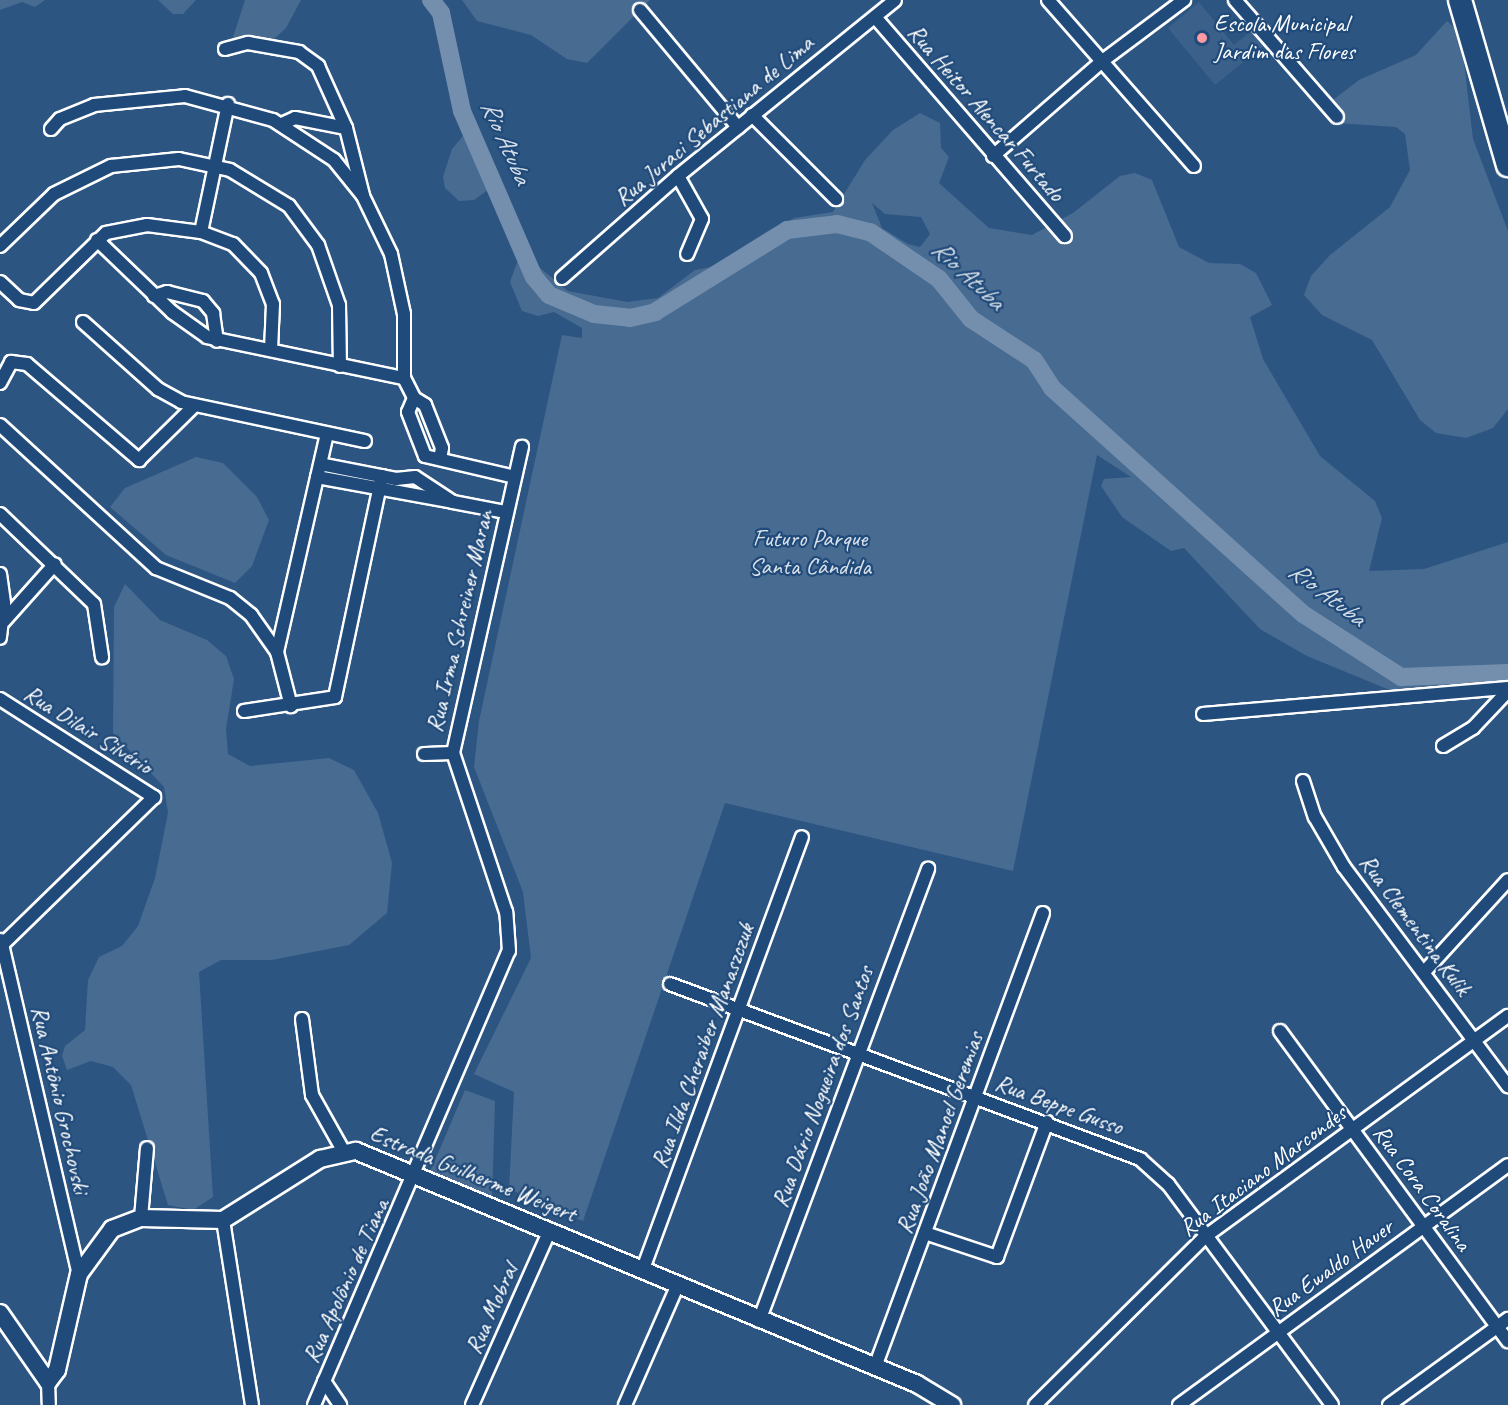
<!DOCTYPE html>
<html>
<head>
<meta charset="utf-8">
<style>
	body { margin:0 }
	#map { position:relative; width:1508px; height:1405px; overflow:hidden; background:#2c5582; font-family:Caveat,sans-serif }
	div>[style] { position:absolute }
	.built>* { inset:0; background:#3b618b }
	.green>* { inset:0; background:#486b92 }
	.river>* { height:18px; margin:-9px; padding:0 9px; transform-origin:9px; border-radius:9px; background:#748fad }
	.roads { filter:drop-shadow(2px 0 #fff) drop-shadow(-2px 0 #fff) drop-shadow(0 2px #fff) drop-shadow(0 -2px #fff) }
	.street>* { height:12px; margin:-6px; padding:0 6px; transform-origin:6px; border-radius:6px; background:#1f4a7a }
	.secondary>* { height:16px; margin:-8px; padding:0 8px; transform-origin:8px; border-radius:8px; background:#1f4a7a }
	.highway>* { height:22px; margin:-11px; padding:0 11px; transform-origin:11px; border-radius:11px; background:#1f4a7a }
	.dots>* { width:16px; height:16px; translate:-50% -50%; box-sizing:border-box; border:3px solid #1f4a7a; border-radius:50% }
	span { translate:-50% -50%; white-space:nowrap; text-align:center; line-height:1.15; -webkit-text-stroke:4.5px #1f4a7a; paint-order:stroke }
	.poi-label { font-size:24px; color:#fff }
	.left { translate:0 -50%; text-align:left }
	.street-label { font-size:24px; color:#fff }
	.park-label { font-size:24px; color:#dae1e9 }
	.water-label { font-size:26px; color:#d5dde6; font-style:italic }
</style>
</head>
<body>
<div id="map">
	<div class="built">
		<i style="clip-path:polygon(1199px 2px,1234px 45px,1251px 31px,1263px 46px,1215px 85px,1168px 28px)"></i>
	</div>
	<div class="green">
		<i style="clip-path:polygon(0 0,45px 0,35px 7px,22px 2px,0 10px)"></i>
		<i style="clip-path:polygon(158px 0,196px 0,183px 14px,173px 14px)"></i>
		<i style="clip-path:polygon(245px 0,301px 0,286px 28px,265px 47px,241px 49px,233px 37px)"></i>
		<i style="clip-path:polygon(462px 0,650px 0,587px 63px,567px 59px,531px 35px,477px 21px)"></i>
		<i style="clip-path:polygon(1447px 21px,1457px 30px,1463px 54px,1473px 139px,1508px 231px,1508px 409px,1493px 428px,1466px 438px,1436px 433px,1420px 420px,1372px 340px,1322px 315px,1304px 295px,1311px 276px,1330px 255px,1390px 207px,1410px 170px,1405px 134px,1396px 127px,1337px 123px,1329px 114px,1333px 100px,1359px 80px,1416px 55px)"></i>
		<i style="clip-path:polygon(evenodd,920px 113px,940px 123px,941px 148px,949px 157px,939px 183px,989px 228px,1032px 235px,1073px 213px,1120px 176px,1135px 173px,1152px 180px,1179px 247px,1209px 263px,1240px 264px,1256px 273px,1272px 305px,1250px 317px,1263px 359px,1320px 456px,1375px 501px,1382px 518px,1369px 571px,1424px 569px,1508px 542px,1508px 681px,1392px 691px,1307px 656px,1260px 629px,1184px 548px,1171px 551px,1122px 517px,1101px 486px,1104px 479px,1131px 477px,1097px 455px,1013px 871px,725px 803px,583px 1221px,509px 1189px,514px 1092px,474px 1074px,531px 958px,523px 892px,474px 767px,479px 721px,562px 335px,582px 338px,582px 328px,554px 312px,538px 316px,522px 311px,510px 282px,521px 252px,568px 291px,627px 302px,658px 298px,695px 270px,718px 266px,794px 218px,833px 212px,865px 160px,893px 130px,920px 113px,872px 203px,885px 214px,921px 217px,930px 234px,920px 247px,908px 244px,882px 228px,872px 203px)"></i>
		<i style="clip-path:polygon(467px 131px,488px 190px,474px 200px,459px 201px,445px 188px,443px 177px,452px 149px)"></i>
		<i style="clip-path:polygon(196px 457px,223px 463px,257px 497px,269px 520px,252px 566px,235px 583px,166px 555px,110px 507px,125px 488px)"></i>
		<i style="clip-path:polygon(125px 584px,160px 620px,207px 640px,226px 656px,234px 679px,226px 729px,228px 754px,250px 766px,329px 758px,354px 770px,378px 813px,392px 863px,387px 913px,349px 945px,272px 960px,221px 960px,199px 972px,213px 1197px,193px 1210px,168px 1205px,131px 1085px,113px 1067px,91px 1061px,67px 1070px,62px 1056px,65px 1046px,85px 1030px,88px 980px,99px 957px,122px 946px,138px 926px,155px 878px,168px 813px,164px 787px,113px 733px,114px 607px)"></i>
		<i style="clip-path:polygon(465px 1090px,495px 1101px,492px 1199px,430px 1172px)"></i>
	</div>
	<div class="river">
		<i style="left:431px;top:0;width:16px;rotate:52deg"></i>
		<i style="left:441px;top:13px;width:100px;rotate:77.9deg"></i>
		<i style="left:462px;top:111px;width:181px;rotate:66.6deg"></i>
		<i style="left:534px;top:277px;width:23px;rotate:50deg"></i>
		<i style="left:549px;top:295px;width:49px;rotate:22.9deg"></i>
		<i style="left:594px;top:314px;width:36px;rotate:6deg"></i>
		<i style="left:630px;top:318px;width:26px;rotate:-13deg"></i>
		<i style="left:655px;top:312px;width:155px;rotate:-31.8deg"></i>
		<i style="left:787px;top:230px;width:50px;rotate:-6.8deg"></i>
		<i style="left:837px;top:224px;width:34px;rotate:14deg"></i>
		<i style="left:870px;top:232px;width:83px;rotate:34.3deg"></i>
		<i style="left:939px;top:279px;width:51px;rotate:51.3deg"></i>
		<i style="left:971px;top:319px;width:75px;rotate:33.1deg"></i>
		<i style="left:1034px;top:360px;width:33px;rotate:57deg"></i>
		<i style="left:1052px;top:388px;width:338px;rotate:42deg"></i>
		<i style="left:1303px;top:614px;width:117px;rotate:32.7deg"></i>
		<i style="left:1401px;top:677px;width:107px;rotate:-2.1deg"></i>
	</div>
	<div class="roads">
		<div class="street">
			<i style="left:1048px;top:0;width:221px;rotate:48.7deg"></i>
			<i style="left:1235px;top:0;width:155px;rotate:48.9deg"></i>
			<i style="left:640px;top:10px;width:153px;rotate:50.1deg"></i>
			<i style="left:875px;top:17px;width:290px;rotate:49.1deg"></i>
			<i style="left:225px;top:49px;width:24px;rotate:-15deg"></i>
			<i style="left:248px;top:43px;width:52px;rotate:10deg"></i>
			<i style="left:299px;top:52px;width:24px;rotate:36deg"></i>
			<i style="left:318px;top:66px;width:68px;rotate:65.7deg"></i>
			<i style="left:346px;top:128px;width:69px;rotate:75.8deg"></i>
			<i style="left:752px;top:115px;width:119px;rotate:45deg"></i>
			<i style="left:282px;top:124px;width:14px;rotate:-25deg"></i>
			<i style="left:295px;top:118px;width:52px;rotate:11.1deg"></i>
			<i style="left:51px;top:129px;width:13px;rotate:-48deg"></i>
			<i style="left:60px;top:119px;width:37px;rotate:-22deg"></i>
			<i style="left:94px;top:105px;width:91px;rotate:-5.6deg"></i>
			<i style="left:185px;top:96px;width:91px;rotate:15.3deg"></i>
			<i style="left:273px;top:120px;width:73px;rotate:33.3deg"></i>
			<i style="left:334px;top:160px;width:46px;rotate:51.1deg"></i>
			<i style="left:363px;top:196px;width:64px;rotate:64.2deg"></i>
			<i style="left:391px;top:254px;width:61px;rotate:77.8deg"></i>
			<i style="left:404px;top:314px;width:64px;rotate:90deg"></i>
			<i style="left:404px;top:378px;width:22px;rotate:63deg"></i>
			<i style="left:414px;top:398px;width:13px;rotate:32deg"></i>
			<i style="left:425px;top:405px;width:46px;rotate:68.4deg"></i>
			<i style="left:442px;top:448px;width:11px;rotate:100deg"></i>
			<i style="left:993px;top:156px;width:143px;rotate:-41deg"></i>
			<i style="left:1101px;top:62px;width:104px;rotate:-36.8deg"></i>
			<i style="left:678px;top:176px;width:49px;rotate:60.8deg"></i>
			<i style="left:702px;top:219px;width:38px;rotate:113deg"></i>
			<i style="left:201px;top:232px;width:131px;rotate:-78.1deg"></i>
			<i style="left:97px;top:240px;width:104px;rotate:43.8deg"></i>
			<i style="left:172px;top:312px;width:43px;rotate:35.5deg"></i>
			<i style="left:207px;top:337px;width:201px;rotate:11.8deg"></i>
			<i style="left:0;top:246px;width:75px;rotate:-43.9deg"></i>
			<i style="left:54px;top:194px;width:64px;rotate:-26.2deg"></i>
			<i style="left:111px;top:166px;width:68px;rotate:-5.9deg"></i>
			<i style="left:179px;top:159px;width:52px;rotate:12.2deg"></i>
			<i style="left:230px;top:170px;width:69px;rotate:31.4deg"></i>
			<i style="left:289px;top:206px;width:49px;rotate:53.4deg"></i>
			<i style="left:318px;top:245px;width:64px;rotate:70.7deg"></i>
			<i style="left:339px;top:305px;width:61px;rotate:89.1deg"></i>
			<i style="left:562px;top:278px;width:154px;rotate:-41.3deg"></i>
			<i style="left:678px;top:176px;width:279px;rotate:-39deg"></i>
			<i style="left:0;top:282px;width:26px;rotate:43deg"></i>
			<i style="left:19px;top:300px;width:15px;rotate:11deg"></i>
			<i style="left:34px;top:303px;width:100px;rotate:-44.2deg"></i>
			<i style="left:106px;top:233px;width:42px;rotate:-11deg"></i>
			<i style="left:147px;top:225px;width:54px;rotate:7.4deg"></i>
			<i style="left:201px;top:232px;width:34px;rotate:21deg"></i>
			<i style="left:233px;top:244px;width:40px;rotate:46deg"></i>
			<i style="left:261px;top:273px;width:33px;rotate:69deg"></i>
			<i style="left:273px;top:304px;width:46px;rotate:92.5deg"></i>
			<i style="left:154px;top:296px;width:14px;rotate:-17deg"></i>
			<i style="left:167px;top:292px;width:37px;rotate:14deg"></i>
			<i style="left:203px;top:301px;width:16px;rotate:50deg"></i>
			<i style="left:213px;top:313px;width:28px;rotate:82deg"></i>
			<i style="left:83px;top:322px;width:101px;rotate:41.8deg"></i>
			<i style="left:158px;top:389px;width:26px;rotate:29deg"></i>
			<i style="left:181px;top:402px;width:188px;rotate:12deg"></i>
			<i style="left:0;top:383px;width:24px;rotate:-62deg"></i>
			<i style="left:11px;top:362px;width:16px;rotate:7deg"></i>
			<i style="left:27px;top:364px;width:148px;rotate:40.6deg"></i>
			<i style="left:139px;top:460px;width:77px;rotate:-44.5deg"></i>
			<i style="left:414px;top:398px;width:15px;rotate:113deg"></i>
			<i style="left:408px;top:412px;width:47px;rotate:68.9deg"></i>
			<i style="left:425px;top:456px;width:92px;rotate:13.1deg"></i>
			<i style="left:0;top:425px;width:212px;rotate:42.5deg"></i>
			<i style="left:156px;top:568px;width:80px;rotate:22.1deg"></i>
			<i style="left:230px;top:598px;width:27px;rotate:39deg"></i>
			<i style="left:251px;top:615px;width:45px;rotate:54.9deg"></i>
			<i style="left:277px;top:652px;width:56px;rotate:75.5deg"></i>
			<i style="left:317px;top:477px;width:138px;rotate:10.4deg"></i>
			<i style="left:453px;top:502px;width:45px;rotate:-146.7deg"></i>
			<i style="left:415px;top:477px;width:19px;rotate:174deg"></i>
			<i style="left:396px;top:479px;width:77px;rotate:-168.8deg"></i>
			<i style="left:453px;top:502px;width:54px;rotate:10.7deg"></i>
			<i style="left:0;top:514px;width:130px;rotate:43.8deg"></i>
			<i style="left:94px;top:604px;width:54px;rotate:81.4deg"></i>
			<i style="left:0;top:574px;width:30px;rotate:82deg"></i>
			<i style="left:4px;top:604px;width:34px;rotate:97deg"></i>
			<i style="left:4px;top:621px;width:76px;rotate:-48.2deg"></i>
			<i style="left:277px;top:652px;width:224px;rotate:-77.1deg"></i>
			<i style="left:0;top:699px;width:183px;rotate:32.5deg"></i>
			<i style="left:154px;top:797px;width:215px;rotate:135.8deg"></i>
			<i style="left:244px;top:711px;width:92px;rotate:-8.7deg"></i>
			<i style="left:335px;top:697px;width:226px;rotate:-78deg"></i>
			<i style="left:1203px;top:714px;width:306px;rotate:-4.9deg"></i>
			<i style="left:1443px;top:746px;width:35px;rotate:-31deg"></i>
			<i style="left:1473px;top:728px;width:51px;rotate:-46.6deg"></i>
			<i style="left:424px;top:754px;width:29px;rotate:-2deg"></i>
			<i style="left:1303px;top:781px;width:38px;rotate:72deg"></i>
			<i style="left:1315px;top:817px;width:58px;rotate:59.9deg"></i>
			<i style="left:1344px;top:867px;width:274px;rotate:53.2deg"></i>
			<i style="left:1px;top:940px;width:343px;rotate:76.9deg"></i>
			<i style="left:1425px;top:971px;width:123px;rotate:-47.6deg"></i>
			<i style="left:670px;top:984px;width:502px;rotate:20.42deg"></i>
			<i style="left:1140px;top:1159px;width:38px;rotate:42deg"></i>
			<i style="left:1168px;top:1184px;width:275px;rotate:53.4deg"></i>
			<i style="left:302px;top:1019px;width:77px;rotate:82.5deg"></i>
			<i style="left:312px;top:1095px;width:65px;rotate:60.7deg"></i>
			<i style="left:1280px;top:1031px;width:385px;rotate:53.7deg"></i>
			<i style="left:141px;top:1218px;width:70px;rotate:-85.1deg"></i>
			<i style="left:223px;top:1220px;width:187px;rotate:81.1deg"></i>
			<i style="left:925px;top:1233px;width:76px;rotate:18.4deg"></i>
			<i style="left:997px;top:1257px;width:144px;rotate:-69.7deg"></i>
			<i style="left:643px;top:1269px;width:460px;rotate:-69.8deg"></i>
			<i style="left:759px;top:1321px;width:483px;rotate:-69.5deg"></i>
			<i style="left:875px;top:1367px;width:484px;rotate:-69.7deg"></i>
			<i style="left:324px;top:1381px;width:29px;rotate:56deg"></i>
			<i style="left:48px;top:1382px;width:23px;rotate:88deg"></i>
			<i style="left:314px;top:1405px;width:494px;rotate:-66.8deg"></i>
			<i style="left:509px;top:951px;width:39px;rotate:-94deg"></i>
			<i style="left:506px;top:912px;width:168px;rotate:-108.4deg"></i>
			<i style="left:453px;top:753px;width:314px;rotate:-77.3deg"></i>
			<i style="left:472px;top:1405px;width:192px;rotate:-66deg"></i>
			<i style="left:625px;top:1405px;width:132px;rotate:-66.3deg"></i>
			<i style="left:1035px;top:1405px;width:240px;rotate:-44.7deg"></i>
			<i style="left:1206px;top:1236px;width:374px;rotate:-36.1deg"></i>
			<i style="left:1179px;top:1405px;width:407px;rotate:-36.1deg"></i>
			<i style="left:1389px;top:1405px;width:147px;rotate:-35.9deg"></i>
		</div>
		<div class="secondary">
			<i style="left:0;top:1313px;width:84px;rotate:55.2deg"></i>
			<i style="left:48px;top:1382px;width:15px;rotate:-53deg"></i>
			<i style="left:57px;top:1370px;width:98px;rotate:-77.1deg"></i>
			<i style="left:79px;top:1274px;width:56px;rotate:-53.7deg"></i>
			<i style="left:112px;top:1229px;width:31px;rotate:-21deg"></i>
			<i style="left:141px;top:1218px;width:82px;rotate:1.4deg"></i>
			<i style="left:223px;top:1220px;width:115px;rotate:-32.2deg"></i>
			<i style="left:320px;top:1159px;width:37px;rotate:-13deg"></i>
			<i style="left:356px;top:1151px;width:607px;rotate:22.55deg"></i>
			<i style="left:917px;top:1384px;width:41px;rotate:31deg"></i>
		</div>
		<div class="highway">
			<i style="left:1460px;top:0;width:172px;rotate:73.8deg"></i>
		</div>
	</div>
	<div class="dots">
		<i style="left:1202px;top:38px;background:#ff9aa2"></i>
	</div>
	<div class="poi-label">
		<span class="left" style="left:1214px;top:38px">Escola Municipal<br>Jardim das Flores</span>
	</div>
	<div class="street-label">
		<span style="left:986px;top:113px;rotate:49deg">Rua Heitor Alencar Furtado</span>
		<span style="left:714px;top:121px;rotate:-40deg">Rua Juraci Sebastiana de Lima</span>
		<span style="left:460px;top:621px;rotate:-77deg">Rua Irma Schreiner Maran</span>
		<span style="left:88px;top:730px;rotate:32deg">Rua Dilair Silvério</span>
		<span style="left:1415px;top:925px;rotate:53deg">Rua Clementina Kulik</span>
		<span style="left:703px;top:1046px;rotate:-70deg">Rua Ilda Cheraiber Manaszczuk</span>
		<span style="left:823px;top:1087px;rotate:-70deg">Rua Dário Nogueira dos Santos</span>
		<span style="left:60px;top:1100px;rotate:77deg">Rua Antônio Grochovski</span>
		<span style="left:1059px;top:1105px;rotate:20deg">Rua Beppe Gusso</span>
		<span style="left:940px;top:1133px;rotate:-70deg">Rua João Manoel Geremias</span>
		<span style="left:1263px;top:1171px;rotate:-37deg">Rua Itaciano Marcondes</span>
		<span style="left:473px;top:1174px;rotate:22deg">Estrada Guilherme Weigert</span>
		<span style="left:1422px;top:1188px;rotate:54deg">Rua Cora Coralina</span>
		<span style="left:1331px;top:1268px;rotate:-36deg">Rua Ewaldo Hauer</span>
		<span style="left:346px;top:1281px;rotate:-66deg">Rua Apolônio de Tiana</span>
		<span style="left:492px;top:1309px;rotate:-66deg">Rua Mobral</span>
	</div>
	<div class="park-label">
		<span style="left:810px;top:553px">Futuro Parque<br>Santa Cândida</span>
	</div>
	<div class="water-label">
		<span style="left:506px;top:142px;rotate:66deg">Rio Atuba</span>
		<span style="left:968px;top:275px;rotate:43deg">Rio Atuba</span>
		<span style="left:1327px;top:594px;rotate:37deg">Rio Atuba</span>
	</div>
</div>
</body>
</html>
